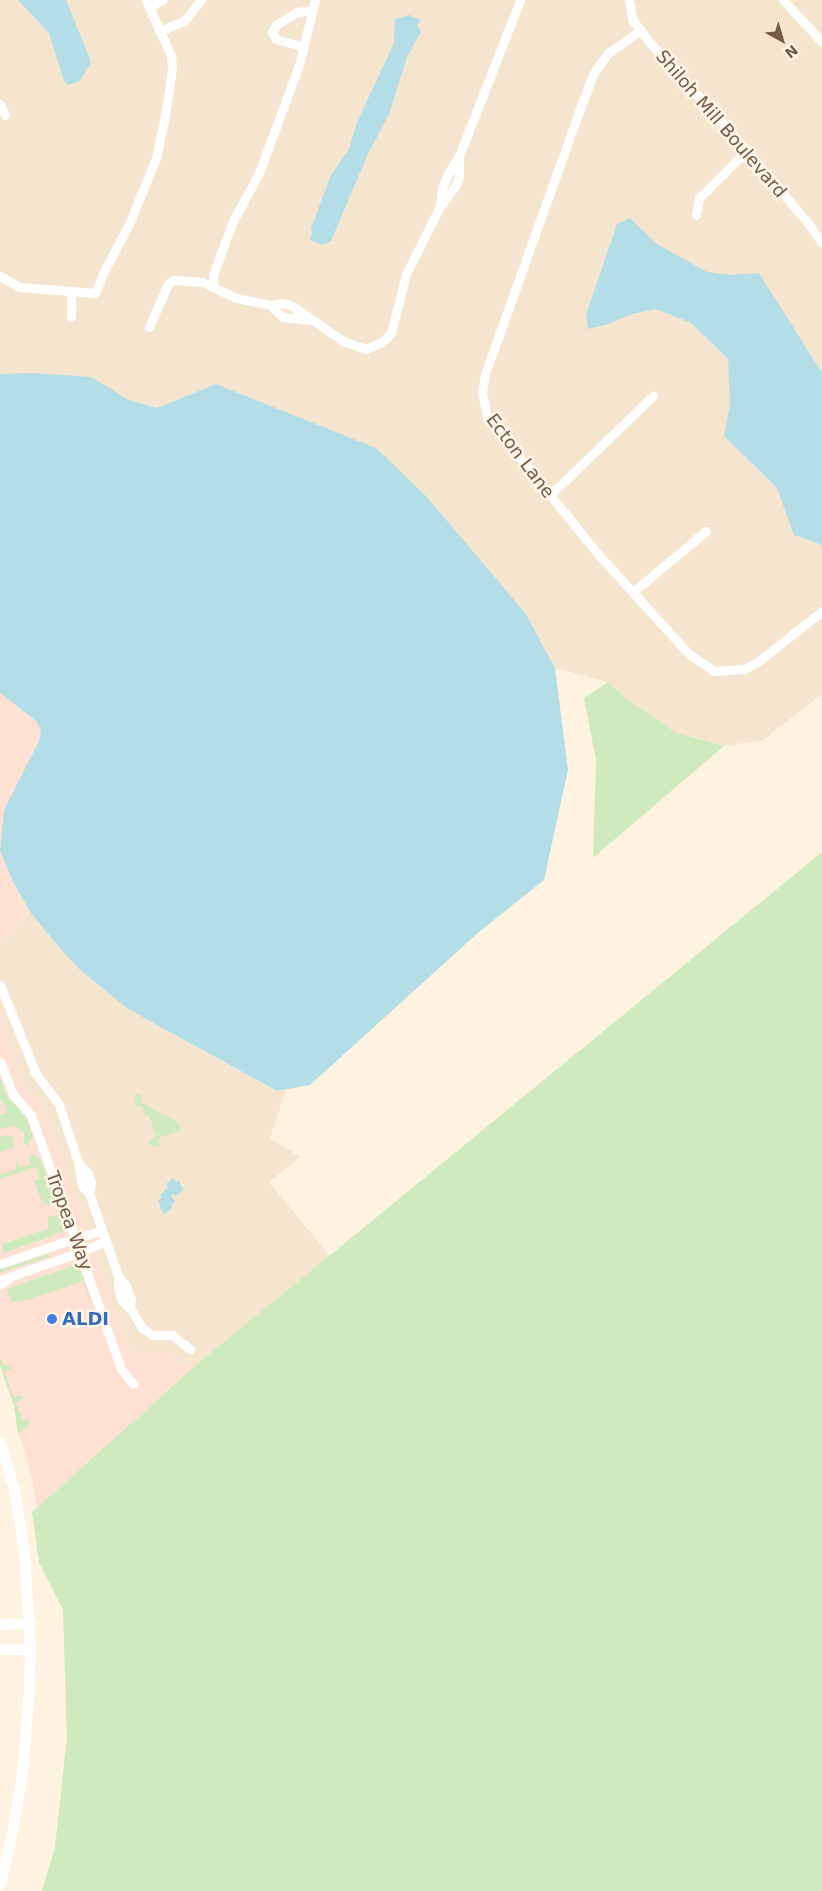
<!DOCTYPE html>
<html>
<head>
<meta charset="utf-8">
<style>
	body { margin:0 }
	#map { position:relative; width:822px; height:1891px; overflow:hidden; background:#fdf3e0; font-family:"DejaVu Sans",sans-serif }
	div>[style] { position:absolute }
	.residential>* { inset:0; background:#f5e4ce }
	.commercial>* { inset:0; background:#fee1d3 }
	.green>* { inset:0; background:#cfebbe; transform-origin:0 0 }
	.water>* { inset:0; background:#b4dee7 }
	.street>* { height:9px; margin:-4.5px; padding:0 4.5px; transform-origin:4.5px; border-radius:4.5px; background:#fff }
	.secondary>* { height:11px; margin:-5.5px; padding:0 5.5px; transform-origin:5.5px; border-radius:5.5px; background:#fff }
	.dots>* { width:14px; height:14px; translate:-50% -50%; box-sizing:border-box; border:2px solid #fff6e7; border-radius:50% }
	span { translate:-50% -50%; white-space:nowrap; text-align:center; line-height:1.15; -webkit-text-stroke:5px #fff6e7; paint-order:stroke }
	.street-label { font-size:18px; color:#755846 }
	.shop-label { font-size:18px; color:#366cbe; font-weight:700 }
	.left { translate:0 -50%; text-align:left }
	.north { position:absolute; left:757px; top:15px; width:50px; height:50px; -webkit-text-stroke:4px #fff6e7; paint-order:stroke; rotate:141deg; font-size:14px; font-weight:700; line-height:20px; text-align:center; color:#755846 }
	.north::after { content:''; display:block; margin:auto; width:18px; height:22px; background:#755846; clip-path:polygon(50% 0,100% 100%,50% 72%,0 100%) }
</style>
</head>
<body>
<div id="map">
	<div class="residential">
		<i style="clip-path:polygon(0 0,822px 0,822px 694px,763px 740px,724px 746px,676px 733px,626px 698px,608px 682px,555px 668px,526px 614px,426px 496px,375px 448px,216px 384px,157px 408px,129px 400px,91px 377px,0 374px)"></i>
		<i style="clip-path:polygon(30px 912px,79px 969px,128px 1009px,276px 1091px,286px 1090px,270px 1138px,300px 1157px,269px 1182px,330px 1256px,196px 1365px,181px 1367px,169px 1353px,135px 1353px,127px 1344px,43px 1107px,23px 1086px,3px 1032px,7px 1027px,0 1010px,0 943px)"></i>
	</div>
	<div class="commercial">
		<i style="clip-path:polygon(0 693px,37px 722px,41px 730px,13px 882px,30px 912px,0 943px)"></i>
		<i style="clip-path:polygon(0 1010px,7px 1027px,3px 1033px,23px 1086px,43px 1107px,127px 1344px,135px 1353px,170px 1353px,181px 1367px,196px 1365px,37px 1508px,31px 1474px,18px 1431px,16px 1411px,0 1365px)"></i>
	</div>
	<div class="green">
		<i style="clip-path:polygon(608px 682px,626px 698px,676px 733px,724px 746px,593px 858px,596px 761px,584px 698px)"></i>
		<i style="clip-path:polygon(822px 852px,822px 1891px,42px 1891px,55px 1847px,67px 1738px,63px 1610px,39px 1563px,32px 1512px,196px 1365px)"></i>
		<i style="clip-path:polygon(0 1078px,6px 1095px,26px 1117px,33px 1136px,29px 1145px,27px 1146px,23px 1142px,25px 1134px,17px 1128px,12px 1126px,0 1129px,0 1115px,7px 1112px,2px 1101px,0 1101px)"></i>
		<i style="clip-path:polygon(136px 1094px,142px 1096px,140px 1102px,178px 1122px,180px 1130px,159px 1138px,160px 1146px,155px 1147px,150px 1145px,150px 1139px,156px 1136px,149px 1115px,145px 1116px,142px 1106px,137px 1107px,134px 1098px)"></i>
		<i style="clip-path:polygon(6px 1135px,13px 1137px,14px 1147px,0 1152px,0 1137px)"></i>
		<i style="clip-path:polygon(35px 1155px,40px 1158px,54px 1196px,54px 1201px,49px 1206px,42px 1202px,34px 1181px,40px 1179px,36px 1167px,0 1179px,0 1175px,16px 1169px,16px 1161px,20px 1167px,30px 1164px,29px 1156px)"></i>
		<i style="clip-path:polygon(55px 1215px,62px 1219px,64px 1230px,62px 1234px,59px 1232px,55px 1235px,4px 1253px,2px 1244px,49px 1228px,47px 1217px)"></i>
		<i style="left:48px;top:1254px;width:3px;height:51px;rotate:72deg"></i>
		<i style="clip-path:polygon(73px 1263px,80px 1268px,97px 1320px,83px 1281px,28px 1300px,11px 1302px,7px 1289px,69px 1267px)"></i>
		<i style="clip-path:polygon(0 1356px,4px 1366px,11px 1365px,11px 1369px,5px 1372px,14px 1397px,22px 1396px,23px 1399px,16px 1403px,23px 1421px,28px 1419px,31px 1423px,18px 1434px,14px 1406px,0 1366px)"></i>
	</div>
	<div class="water">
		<i style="clip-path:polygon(18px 0,66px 0,91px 62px,80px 81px,68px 85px,64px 81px,49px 33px)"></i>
		<i style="clip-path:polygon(409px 15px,421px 20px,417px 25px,421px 32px,407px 57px,389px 114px,368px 154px,331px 241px,322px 245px,310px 240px,312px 233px,311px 228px,331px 175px,348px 151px,358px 120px,394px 43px,395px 19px)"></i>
		<i style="clip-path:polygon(630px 218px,657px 244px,707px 272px,731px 275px,759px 273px,822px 373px,822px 547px,818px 543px,794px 535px,777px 488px,724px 436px,730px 403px,728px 359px,691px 323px,656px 309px,632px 314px,609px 324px,588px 329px,586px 315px,617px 224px)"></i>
		<i style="clip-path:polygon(32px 373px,91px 377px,129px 400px,157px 408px,216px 384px,376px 448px,426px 496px,526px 614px,555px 668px,568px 770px,544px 880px,479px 932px,310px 1085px,277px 1091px,128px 1009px,79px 969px,54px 941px,30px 912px,13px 882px,0 851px,4px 810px,39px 741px,41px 730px,37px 722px,0 693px,0 374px)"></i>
		<i style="clip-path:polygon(173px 1178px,176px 1182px,179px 1180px,183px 1190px,176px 1196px,174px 1194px,171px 1196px,175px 1201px,171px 1205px,173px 1207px,165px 1214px,159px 1207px,161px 1205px,158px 1201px,162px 1198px,160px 1195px,168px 1188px,166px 1184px)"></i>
	</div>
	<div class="street">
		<i style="left:629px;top:0;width:19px;rotate:81deg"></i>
		<i style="left:632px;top:19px;width:30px;rotate:53deg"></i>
		<i style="left:650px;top:43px;width:120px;rotate:47.7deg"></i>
		<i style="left:731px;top:132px;width:119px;rotate:49.8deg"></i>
		<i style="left:808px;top:223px;width:24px;rotate:55deg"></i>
		<i style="left:783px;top:0;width:57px;rotate:47.1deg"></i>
		<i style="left:149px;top:7px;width:15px;rotate:-28deg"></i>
		<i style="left:641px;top:30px;width:40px;rotate:145.1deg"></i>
		<i style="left:608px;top:53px;width:24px;rotate:126deg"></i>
		<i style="left:594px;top:72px;width:36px;rotate:111deg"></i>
		<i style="left:581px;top:106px;width:285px;rotate:109.7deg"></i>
		<i style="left:485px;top:374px;width:18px;rotate:99deg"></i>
		<i style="left:482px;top:392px;width:25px;rotate:79deg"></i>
		<i style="left:487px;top:417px;width:175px;rotate:51deg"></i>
		<i style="left:597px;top:553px;width:137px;rotate:47.7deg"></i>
		<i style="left:689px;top:654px;width:30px;rotate:34deg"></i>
		<i style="left:714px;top:671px;width:30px;rotate:-4deg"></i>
		<i style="left:744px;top:669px;width:17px;rotate:-28deg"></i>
		<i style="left:759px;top:661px;width:80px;rotate:-38.4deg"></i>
		<i style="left:159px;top:31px;width:27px;rotate:-22deg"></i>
		<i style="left:184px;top:21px;width:27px;rotate:-51deg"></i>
		<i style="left:304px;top:47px;width:29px;rotate:-164deg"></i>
		<i style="left:276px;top:39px;width:8px;rotate:-120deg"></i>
		<i style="left:272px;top:32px;width:8px;rotate:-60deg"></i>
		<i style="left:276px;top:25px;width:25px;rotate:-32deg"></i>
		<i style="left:297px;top:12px;width:16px;rotate:-7deg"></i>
		<i style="left:0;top:104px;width:12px;rotate:66deg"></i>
		<i style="left:440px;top:205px;width:16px;rotate:-83deg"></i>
		<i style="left:442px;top:189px;width:18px;rotate:-68deg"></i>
		<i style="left:449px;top:172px;width:19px;rotate:-58deg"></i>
		<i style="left:459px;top:156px;width:168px;rotate:-68.6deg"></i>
		<i style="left:696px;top:215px;width:17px;rotate:-80deg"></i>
		<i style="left:699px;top:198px;width:66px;rotate:-45deg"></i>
		<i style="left:0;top:276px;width:22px;rotate:30deg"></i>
		<i style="left:19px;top:287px;width:76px;rotate:4.5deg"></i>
		<i style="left:95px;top:293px;width:22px;rotate:-68deg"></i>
		<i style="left:103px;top:273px;width:55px;rotate:-62deg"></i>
		<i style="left:129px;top:224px;width:71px;rotate:-67.8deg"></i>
		<i style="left:156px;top:158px;width:49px;rotate:-78.2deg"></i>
		<i style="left:166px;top:110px;width:41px;rotate:-81.7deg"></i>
		<i style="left:172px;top:69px;width:13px;rotate:-94deg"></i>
		<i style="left:171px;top:56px;width:61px;rotate:-114.1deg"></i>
		<i style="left:214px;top:287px;width:12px;rotate:-95deg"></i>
		<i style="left:213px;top:275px;width:58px;rotate:-69.7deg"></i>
		<i style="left:233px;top:221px;width:55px;rotate:-61.6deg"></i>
		<i style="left:259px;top:173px;width:115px;rotate:-69.7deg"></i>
		<i style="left:299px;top:65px;width:67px;rotate:-76.2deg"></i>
		<i style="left:71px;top:291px;width:26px;rotate:90deg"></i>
		<i style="left:270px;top:305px;width:18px;rotate:43deg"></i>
		<i style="left:283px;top:317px;width:28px;rotate:6deg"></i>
		<i style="left:149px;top:327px;width:47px;rotate:-66.2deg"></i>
		<i style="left:168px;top:284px;width:7px;rotate:-34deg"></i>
		<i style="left:174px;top:280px;width:28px;rotate:4deg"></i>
		<i style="left:202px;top:282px;width:38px;rotate:25deg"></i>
		<i style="left:237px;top:298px;width:34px;rotate:12deg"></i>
		<i style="left:270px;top:305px;width:12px;rotate:-9deg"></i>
		<i style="left:282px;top:303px;width:9px;rotate:13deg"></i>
		<i style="left:291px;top:305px;width:63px;rotate:34.7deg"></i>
		<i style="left:343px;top:341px;width:24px;rotate:19deg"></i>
		<i style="left:366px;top:349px;width:17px;rotate:-24deg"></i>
		<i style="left:382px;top:342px;width:13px;rotate:-45deg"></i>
		<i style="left:391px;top:333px;width:61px;rotate:-75.7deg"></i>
		<i style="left:406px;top:274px;width:74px;rotate:-63.4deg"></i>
		<i style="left:439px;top:208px;width:29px;rotate:-54deg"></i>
		<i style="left:456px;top:185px;width:9px;rotate:-72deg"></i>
		<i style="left:459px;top:176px;width:20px;rotate:-90deg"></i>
		<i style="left:550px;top:495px;width:143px;rotate:-43.9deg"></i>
		<i style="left:633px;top:592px;width:95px;rotate:-39.9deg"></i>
		<i style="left:0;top:985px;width:96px;rotate:68deg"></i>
		<i style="left:36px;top:1074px;width:39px;rotate:53deg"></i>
		<i style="left:59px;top:1105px;width:60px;rotate:71.6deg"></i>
		<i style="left:78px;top:1162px;width:24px;rotate:81deg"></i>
		<i style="left:82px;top:1186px;width:10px;rotate:45deg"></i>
		<i style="left:89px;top:1193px;width:88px;rotate:70.7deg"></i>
		<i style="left:118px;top:1276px;width:13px;rotate:51deg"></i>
		<i style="left:126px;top:1286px;width:14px;rotate:69deg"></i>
		<i style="left:131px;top:1299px;width:9px;rotate:96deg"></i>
		<i style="left:0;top:1062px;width:37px;rotate:68deg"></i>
		<i style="left:14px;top:1096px;width:25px;rotate:48deg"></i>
		<i style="left:31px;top:1115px;width:269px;rotate:70.5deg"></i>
		<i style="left:121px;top:1369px;width:19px;rotate:51deg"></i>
		<i style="left:78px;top:1162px;width:15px;rotate:48deg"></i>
		<i style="left:88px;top:1173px;width:10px;rotate:73deg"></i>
		<i style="left:91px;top:1183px;width:10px;rotate:101deg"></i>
		<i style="left:0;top:1264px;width:79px;rotate:-19.1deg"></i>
		<i style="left:75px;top:1238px;width:28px;rotate:-15deg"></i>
		<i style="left:118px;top:1276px;width:13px;rotate:90deg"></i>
		<i style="left:118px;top:1289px;width:13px;rotate:72deg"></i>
		<i style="left:122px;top:1301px;width:11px;rotate:41deg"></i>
		<i style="left:130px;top:1308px;width:23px;rotate:59deg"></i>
		<i style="left:142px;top:1328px;width:12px;rotate:35deg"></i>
		<i style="left:152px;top:1335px;width:20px"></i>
		<i style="left:172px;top:1335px;width:23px;rotate:38deg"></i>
		<i style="left:0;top:1280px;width:85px;rotate:-19.3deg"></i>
		<i style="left:80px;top:1252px;width:28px;rotate:-23deg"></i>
	</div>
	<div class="secondary">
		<i style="left:0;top:1283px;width:8px;rotate:-30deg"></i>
		<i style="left:0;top:1442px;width:49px;rotate:73.4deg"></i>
		<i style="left:14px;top:1489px;width:63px;rotate:80.8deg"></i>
		<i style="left:24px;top:1551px;width:98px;rotate:86.5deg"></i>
		<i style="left:30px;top:1649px;width:41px;rotate:91.4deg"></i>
		<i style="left:29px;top:1690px;width:84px;rotate:94.8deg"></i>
		<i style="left:22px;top:1774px;width:59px;rotate:99.8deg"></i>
		<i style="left:12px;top:1832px;width:53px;rotate:103deg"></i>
		<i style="left:0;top:1624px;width:30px;rotate:-2deg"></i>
		<i style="left:0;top:1649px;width:30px"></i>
	</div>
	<div class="dots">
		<i style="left:52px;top:1319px;background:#3f7fe0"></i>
	</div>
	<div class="street-label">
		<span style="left:721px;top:124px;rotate:49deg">Shiloh Mill Boulevard</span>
		<span style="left:520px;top:456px;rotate:53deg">Ecton Lane</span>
		<span style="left:69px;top:1221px;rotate:70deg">Tropea Way</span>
	</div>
	<div class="shop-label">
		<span class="left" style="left:62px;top:1319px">ALDI</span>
	</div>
	<div class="north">N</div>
</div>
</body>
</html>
